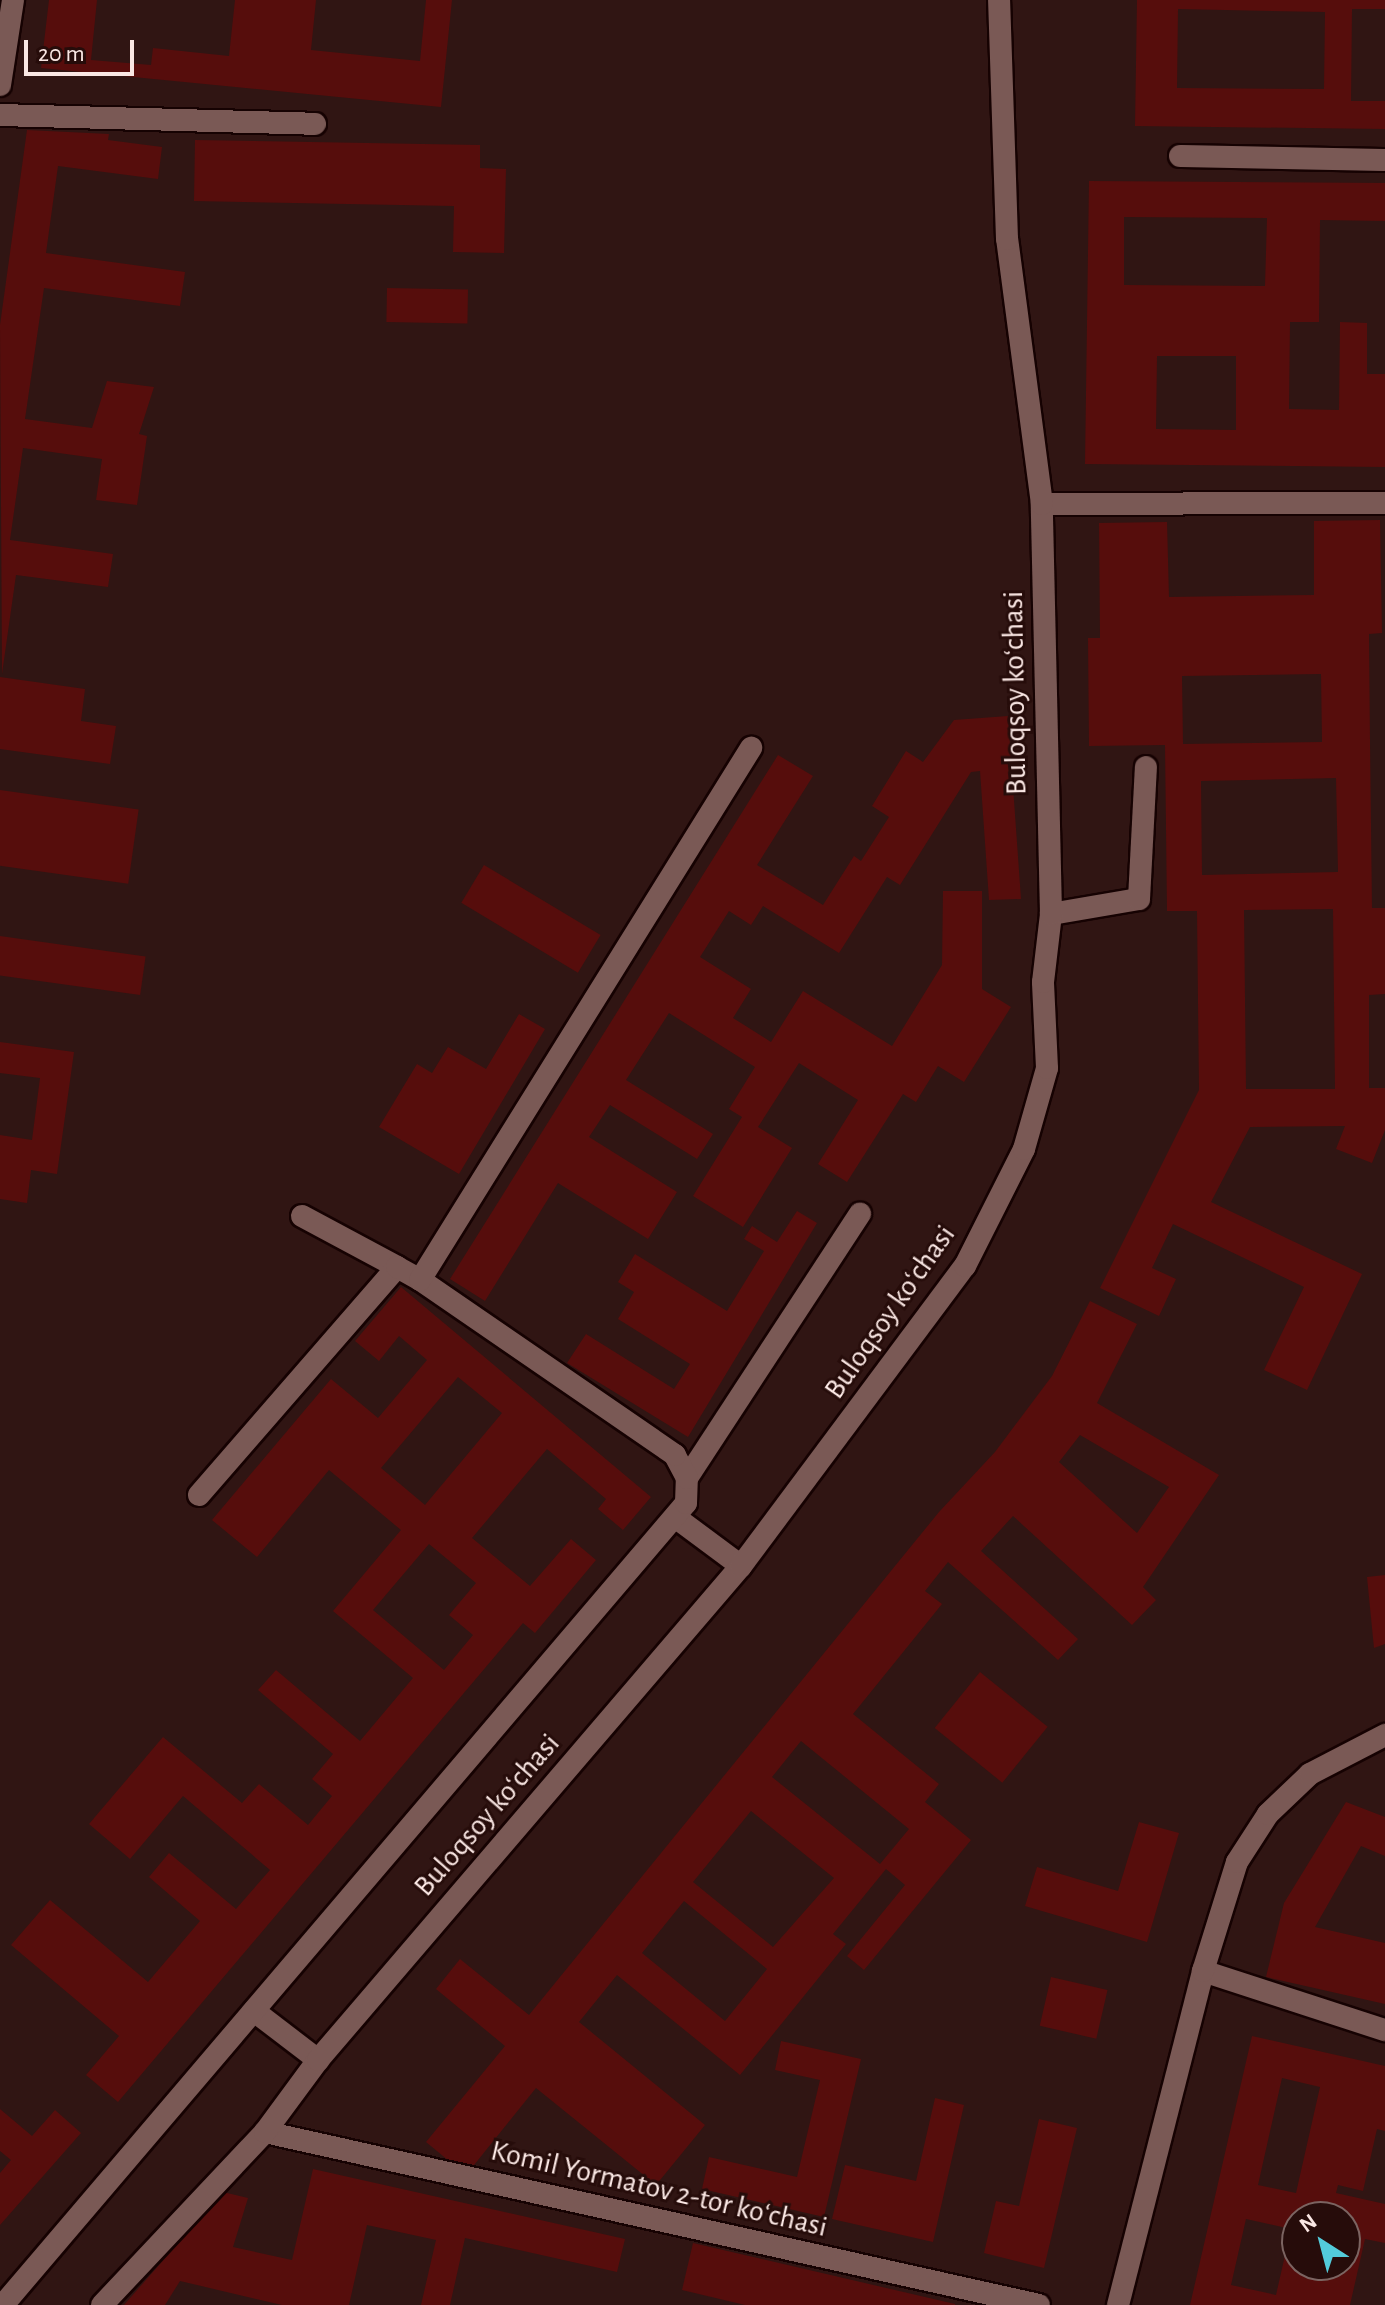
<!DOCTYPE html>
<html>
<head>
<meta charset="utf-8">
<style>
	body { margin:0 }
	#map { position:relative; width:1385px; height:2305px; overflow:hidden; background:#301513; font-family:"Alegreya Sans",sans-serif }
	div>[style] { position:absolute }
	.building>* { inset:0; background:#560d0c; transform-origin:0 0 }
	.roads { filter:drop-shadow(2px 0 #160202) drop-shadow(-2px 0 #160202) drop-shadow(0 2px #160202) drop-shadow(0 -2px #160202) }
	.service>* { height:22px; margin:-11px; padding:0 11px; transform-origin:11px; border-radius:11px; background:#7a5955 }
	.minor>* { height:22px; margin:-11px; padding:0 11px; transform-origin:11px; border-radius:11px; background:#7a5955 }
	.tertiary>* { height:22px; margin:-11px; padding:0 11px; transform-origin:11px; border-radius:11px; background:#7a5955 }
	span { translate:-50% -50%; white-space:nowrap; text-align:center; line-height:1.15; -webkit-text-stroke:6px #260c0a; paint-order:stroke }
	.street-label { font-size:30px; color:#fae7e4 }
	.north { position:absolute; left:1281px; top:2201px; width:80px; height:80px; box-sizing:border-box; background:#260c0a; border:2px solid #7b6461; border-radius:50%; rotate:324deg; font-size:22px; font-weight:700; line-height:32px; text-align:center; color:#fae7e4 }
	.north::after { content:''; display:block; margin:auto; width:28px; height:36px; background:#53cbda; clip-path:polygon(50% 0,100% 100%,50% 72%,0 100%) }
	.scale { position:absolute; left:24px; top:40px; width:110px; height:36px; box-sizing:border-box; border:4px solid #fae7e4; border-top:0; padding-left:10px; font-size:24px; line-height:28px; white-space:nowrap; color:#fae7e4; -webkit-text-stroke:6px #260c0a; paint-order:stroke }
</style>
</head>
<body>
<div id="map">
	<div class="building">
		<i style="clip-path:polygon(49px 0,97px 0,91px 60px,151px 65px,153px 48px,229px 56px,235px 0,316px 0,311px 50px,420px 61px,426px 0,452px 0,441px 107px,41px 68px)"></i>
		<i style="clip-path:polygon(evenodd,1137px 0,1385px 0,1385px 9px,1352px 9px,1351px 101px,1385px 101px,1385px 129px,1135px 126px,1137px 0,1178px 9px,1325px 12px,1324px 89px,1177px 88px,1178px 9px)"></i>
		<i style="clip-path:polygon(27px 130px,109px 134px,108px 140px,162px 147px,158px 179px,58px 166px,46px 253px,185px 272px,180px 306px,44px 288px,25px 419px,92px 428px,107px 381px,154px 387px,139px 434px,147px 436px,137px 505px,96px 500px,102px 459px,23px 448px,10px 540px,113px 554px,108px 587px,16px 575px,2px 674px,0 325px)"></i>
		<i style="clip-path:polygon(195px 140px,480px 145px,480px 168px,506px 169px,504px 253px,453px 252px,454px 206px,194px 201px)"></i>
		<i style="clip-path:polygon(evenodd,1089px 181px,1385px 183px,1385px 221px,1320px 220px,1319px 322px,1290px 322px,1289px 409px,1339px 410px,1340px 322px,1367px 323px,1367px 374px,1385px 374px,1385px 467px,1085px 464px,1089px 181px,1124px 217px,1267px 218px,1265px 286px,1124px 285px,1124px 217px,1089px 181px,1157px 356px,1236px 356px,1236px 430px,1156px 429px,1157px 356px)"></i>
		<i style="left:387px;top:288px;width:81px;height:34px;rotate:1deg"></i>
		<i style="clip-path:polygon(evenodd,1380px 520px,1382px 633px,1369px 634px,1370px 742px,1372px 908px,1385px 908px,1385px 994px,1369px 995px,1369px 1088px,1385px 1088px,1385px 1130px,1372px 1163px,1336px 1149px,1345px 1126px,1250px 1127px,1211px 1202px,1362px 1274px,1307px 1390px,1264px 1370px,1304px 1287px,1173px 1224px,1152px 1268px,1176px 1279px,1159px 1316px,1100px 1288px,1199px 1090px,1197px 911px,1167px 911px,1165px 745px,1089px 746px,1088px 638px,1100px 638px,1099px 523px,1167px 522px,1169px 597px,1314px 595px,1314px 521px,1380px 520px,1321px 674px,1322px 742px,1183px 744px,1182px 676px,1321px 674px,1380px 520px,1336px 778px,1338px 872px,1202px 875px,1201px 781px,1336px 778px,1380px 520px,1333px 909px,1335px 1089px,1246px 1089px,1244px 910px,1333px 909px)"></i>
		<i style="clip-path:polygon(0 677px,85px 689px,81px 721px,116px 726px,110px 764px,0 749px)"></i>
		<i style="clip-path:polygon(1008px 716px,1021px 899px,989px 900px,980px 771px,971px 772px,900px 885px,887px 877px,839px 953px,763px 906px,751px 925px,729px 911px,700px 957px,751px 989px,733px 1018px,771px 1042px,803px 991px,892px 1046px,942px 965px,943px 891px,982px 891px,982px 989px,1011px 1007px,964px 1082px,938px 1066px,916px 1102px,903px 1094px,847px 1182px,818px 1164px,858px 1100px,799px 1063px,758px 1127px,792px 1148px,743px 1227px,693px 1196px,742px 1117px,729px 1109px,755px 1067px,669px 1013px,626px 1080px,713px 1134px,697px 1159px,610px 1105px,589px 1137px,677px 1192px,648px 1239px,558px 1183px,485px 1301px,450px 1279px,778px 755px,813px 776px,757px 865px,823px 905px,854px 856px,861px 861px,889px 817px,872px 806px,906px 751px,923px 762px,954px 720px)"></i>
		<i style="left:0;top:790px;width:140px;height:75px;rotate:8deg"></i>
		<i style="left:484px;top:865px;width:136px;height:44px;rotate:31deg"></i>
		<i style="left:0;top:936px;width:147px;height:39px;rotate:8deg"></i>
		<i style="clip-path:polygon(519px 1014px,545px 1029px,459px 1174px,379px 1127px,417px 1064px,432px 1073px,448px 1047px,486px 1069px)"></i>
		<i style="clip-path:polygon(0 1042px,74px 1052px,57px 1174px,31px 1170px,27px 1203px,0 1199px,0 1135px,32px 1140px,40px 1078px,0 1073px)"></i>
		<i style="clip-path:polygon(797px 1211px,817px 1223px,688px 1437px,567px 1363px,586px 1334px,674px 1389px,690px 1364px,618px 1319px,634px 1292px,618px 1282px,635px 1254px,727px 1311px,764px 1251px,744px 1239px,752px 1226px,777px 1242px)"></i>
		<i style="clip-path:polygon(evenodd,401px 1287px,651px 1497px,623px 1530px,598px 1509px,606px 1499px,547px 1449px,472px 1538px,530px 1586px,571px 1539px,596px 1560px,535px 1633px,523px 1623px,118px 2102px,86px 2075px,119px 2036px,11px 1945px,50px 1900px,148px 1982px,200px 1921px,149px 1877px,169px 1853px,236px 1909px,270px 1870px,183px 1796px,130px 1859px,89px 1824px,163px 1737px,242px 1803px,259px 1784px,308px 1825px,332px 1796px,312px 1779px,333px 1754px,258px 1690px,276px 1670px,360px 1741px,413px 1678px,333px 1611px,401px 1530px,329px 1470px,257px 1557px,212px 1520px,331px 1379px,378px 1418px,427px 1360px,399px 1336px,379px 1361px,355px 1341px,401px 1287px,458px 1377px,502px 1413px,425px 1505px,381px 1468px,458px 1377px,401px 1287px,429px 1544px,476px 1583px,449px 1615px,473px 1635px,444px 1670px,373px 1610px,429px 1544px)"></i>
		<i style="clip-path:polygon(evenodd,1090px 1301px,1137px 1324px,1097px 1403px,1219px 1475px,1143px 1587px,1156px 1600px,1132px 1625px,1013px 1516px,981px 1551px,1078px 1639px,1058px 1660px,948px 1562px,925px 1591px,942px 1604px,853px 1714px,939px 1784px,925px 1802px,971px 1840px,864px 1970px,847px 1956px,905px 1885px,886px 1869px,833px 1934px,846px 1944px,740px 2075px,617px 1975px,579px 2022px,705px 2125px,656px 2185px,536px 2088px,466px 2175px,426px 2142px,505px 2046px,436px 1989px,460px 1959px,529px 2015px,939px 1512px,995px 1452px,1052px 1376px,1090px 1301px,1080px 1435px,1169px 1487px,1137px 1533px,1059px 1462px,1080px 1435px,1090px 1301px,801px 1741px,909px 1829px,880px 1864px,772px 1777px,801px 1741px,1090px 1301px,751px 1811px,834px 1878px,773px 1947px,693px 1882px,751px 1811px,1090px 1301px,684px 1901px,767px 1969px,725px 2021px,642px 1953px,684px 1901px)"></i>
		<i style="clip-path:polygon(1385px 1575px,1385px 1644px,1374px 1648px,1367px 1577px)"></i>
		<i style="left:980px;top:1672px;width:87px;height:72px;rotate:39deg"></i>
		<i style="clip-path:polygon(1346px 1802px,1385px 1817px,1385px 1856px,1361px 1846px,1315px 1927px,1385px 1943px,1385px 2004px,1266px 1977px,1284px 1903px)"></i>
		<i style="clip-path:polygon(1139px 1822px,1179px 1833px,1147px 1942px,1025px 1906px,1037px 1867px,1118px 1891px)"></i>
		<i style="left:1051px;top:1977px;width:58px;height:50px;rotate:13deg"></i>
		<i style="clip-path:polygon(evenodd,1252px 2036px,1385px 2066px,1385px 2131px,1377px 2129px,1363px 2191px,1338px 2185px,1336px 2193px,1385px 2204px,1385px 2243px,1365px 2239px,1350px 2305px,1190px 2305px,1252px 2036px,1282px 2078px,1320px 2087px,1296px 2193px,1258px 2185px,1282px 2078px,1252px 2036px,1297px 2217px,1345px 2217px,1345px 2265px,1297px 2265px,1297px 2217px,1252px 2036px,1246px 2219px,1291px 2229px,1276px 2295px,1231px 2285px,1246px 2219px)"></i>
		<i style="clip-path:polygon(781px 2041px,861px 2059px,824px 2217px,702px 2189px,709px 2157px,797px 2177px,820px 2080px,775px 2070px)"></i>
		<i style="clip-path:polygon(935px 2098px,964px 2105px,933px 2242px,832px 2219px,845px 2165px,916px 2181px)"></i>
		<i style="clip-path:polygon(0 2109px,32px 2136px,55px 2110px,81px 2133px,0 2225px,0 2173px,11px 2160px,0 2151px)"></i>
		<i style="clip-path:polygon(1039px 2119px,1077px 2128px,1044px 2268px,984px 2253px,996px 2201px,1019px 2206px)"></i>
		<i style="clip-path:polygon(313px 2169px,625px 2239px,617px 2272px,465px 2238px,450px 2305px,421px 2305px,436px 2240px,367px 2225px,349px 2305px,282px 2305px,180px 2281px,165px 2305px,124px 2305px,223px 2192px,248px 2198px,233px 2247px,292px 2260px)"></i>
		<i style="clip-path:polygon(693px 2243px,955px 2304px,955px 2305px,745px 2305px,682px 2290px)"></i>
	</div>
	<div class="roads">
		<div class="service">
			<i style="left:0;top:115px;width:315px;rotate:1.6deg"></i>
			<i style="left:1180px;top:156px;width:205px;rotate:1.1deg"></i>
			<i style="left:1051px;top:914px;width:89px;rotate:-9.7deg"></i>
			<i style="left:1139px;top:899px;width:132px;rotate:-87deg"></i>
			<i style="left:302px;top:1216px;width:108px;rotate:28.2deg"></i>
			<i style="left:675px;top:1517px;width:82px;rotate:36.6deg"></i>
			<i style="left:254px;top:2011px;width:81px;rotate:37.4deg"></i>
		</div>
		<div class="minor">
			<i style="left:0;top:85px;width:86px;rotate:-81.3deg"></i>
			<i style="left:1042px;top:504px;width:343px;rotate:-0.2deg"></i>
			<i style="left:687px;top:1478px;width:316px;rotate:-56.8deg"></i>
			<i style="left:199px;top:1495px;width:302px;rotate:-49deg"></i>
			<i style="left:397px;top:1267px;width:26px;rotate:29deg"></i>
			<i style="left:1203px;top:1971px;width:191px;rotate:18deg"></i>
			<i style="left:265px;top:2132px;width:793px;rotate:12.6deg"></i>
			<i style="left:3px;top:2305px;width:1053px;rotate:-49.58deg"></i>
			<i style="left:686px;top:1503px;width:25px;rotate:-88deg"></i>
			<i style="left:687px;top:1478px;width:26px;rotate:-118deg"></i>
			<i style="left:675px;top:1455px;width:309px;rotate:-145.5deg"></i>
			<i style="left:420px;top:1280px;width:627px;rotate:-58.11deg"></i>
			<i style="left:102px;top:2305px;width:238px;rotate:-46.7deg"></i>
			<i style="left:265px;top:2132px;width:89px;rotate:-53.6deg"></i>
			<i style="left:318px;top:2060px;width:650px;rotate:-49.43deg"></i>
			<i style="left:741px;top:1566px;width:374px;rotate:-53.3deg"></i>
			<i style="left:965px;top:1266px;width:131px;rotate:-63.2deg"></i>
			<i style="left:1024px;top:1149px;width:84px;rotate:-74.1deg"></i>
			<i style="left:1047px;top:1068px;width:86px;rotate:-92.7deg"></i>
			<i style="left:1043px;top:982px;width:68px;rotate:-83.3deg"></i>
			<i style="left:1051px;top:914px;width:410px;rotate:-91.3deg"></i>
			<i style="left:1042px;top:504px;width:267px;rotate:-97.5deg"></i>
			<i style="left:1007px;top:239px;width:239px;rotate:-91.9deg"></i>
		</div>
		<div class="tertiary">
			<i style="left:1118px;top:2305px;width:345px;rotate:-75.7deg"></i>
			<i style="left:1203px;top:1971px;width:114px;rotate:-72.7deg"></i>
			<i style="left:1237px;top:1862px;width:57px;rotate:-57.1deg"></i>
			<i style="left:1268px;top:1814px;width:58px;rotate:-43.6deg"></i>
			<i style="left:1310px;top:1774px;width:85px;rotate:-27.5deg"></i>
		</div>
	</div>
	<div class="street-label">
		<span style="left:1015px;top:693px;rotate:-91deg">Buloqsoy koʻchasi</span>
		<span style="left:890px;top:1312px;rotate:-55deg">Buloqsoy koʻchasi</span>
		<span style="left:487px;top:1815px;rotate:-49deg">Buloqsoy koʻchasi</span>
		<span style="left:659px;top:2189px;rotate:13deg">Komil Yormatov 2-tor koʻchasi</span>
	</div>
	<div class="north">N</div>
	<div class="scale">20 m</div>
</div>
</body>
</html>
